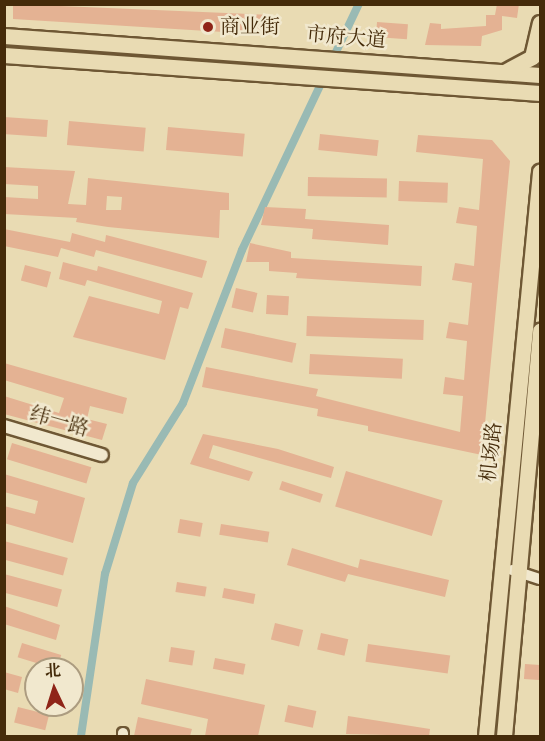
<!DOCTYPE html>
<html>
<head>
<meta charset="utf-8">
<style>
	body { margin:0 }
	#map { position:relative; width:545px; height:741px; overflow:hidden; background:#e9dbb3; font-family:"Libre Bodoni","Noto Serif SC",serif }
	div>[style] { position:absolute }
	.canal>* { height:8px; margin:-4px; padding:0 4px; transform-origin:4px; border-radius:4px; background:#99bab4 }
	.building>* { inset:0; background:#e4b293; transform-origin:0 0 }
	.roads { filter:drop-shadow(2px 0 #6e5734) drop-shadow(-2px 0 #6e5734) drop-shadow(0 2px #6e5734) drop-shadow(0 -2px #6e5734) }
	.minor>* { height:10px; margin:-5px; padding:0 5px; transform-origin:5px; border-radius:5px; background:#f1e8ce }
	.tertiary>* { height:12px; margin:-6px; padding:0 6px; transform-origin:6px; border-radius:6px; background:#f1e8ce }
	.primary>* { height:15px; margin:-7.5px; padding:0 7.5px; transform-origin:7.5px; border-radius:7.5px; background:#e9dbb3 }
	.dots>* { width:16px; height:16px; translate:-50% -50%; box-sizing:border-box; border:3px solid #f1e8ce; border-radius:50% }
	span { translate:-50% -50%; white-space:nowrap; text-align:center; line-height:1.15; -webkit-text-stroke:5px #f1e8ce; paint-order:stroke }
	.poi-label { font-size:20px; color:#452b0a }
	.left { translate:0 -50%; text-align:left }
	.street-label { font-size:20px; color:#452b0a }
	.frame { position:absolute; inset:0; border:6px solid #452b0a; pointer-events:none }
	.north { position:absolute; left:24px; top:657px; width:60px; height:60px; box-sizing:border-box; background:#f1e8ce; border:2px solid #ac9c80; border-radius:50%; rotate:356deg; font-size:16px; font-weight:700; line-height:24px; text-align:center; color:#452b0a }
	.north::after { content:''; display:block; margin:auto; width:21px; height:27px; background:#8f2418; clip-path:polygon(50% 0,100% 100%,50% 72%,0 100%) }
</style>
</head>
<body>
<div id="map">
	<div class="canal">
		<i style="left:81px;top:736px;width:164px;rotate:-81.6deg"></i>
		<i style="left:105px;top:574px;width:95px;rotate:-72.9deg"></i>
		<i style="left:133px;top:483px;width:94px;rotate:-58deg"></i>
		<i style="left:183px;top:403px;width:164px;rotate:-68.9deg"></i>
		<i style="left:242px;top:250px;width:272px;rotate:-64.6deg"></i>
	</div>
	<div class="building">
		<i style="clip-path:polygon(13px 4px,273px 15px,273px 35px,13px 19px)"></i>
		<i style="clip-path:polygon(497px 4px,519px 4px,517px 18px,502px 16px,502px 30px,482px 36px,481px 46px,425px 45px,430px 23px,441px 24px,441px 29px,486px 26px,486px 15px,495px 15px)"></i>
		<i style="left:377px;top:22px;width:31px;height:15px;rotate:4deg"></i>
		<i style="left:4px;top:117px;width:44px;height:17px;rotate:4deg"></i>
		<i style="left:69px;top:121px;width:77px;height:24px;rotate:5deg"></i>
		<i style="left:168px;top:127px;width:77px;height:23px;rotate:5deg"></i>
		<i style="left:320px;top:134px;width:59px;height:16px;rotate:6deg"></i>
		<i style="clip-path:polygon(418px 135px,492px 140px,510px 161px,482px 455px,368px 431px,368px 426px,317px 416px,318px 409px,202px 387px,206px 367px,318px 389px,316px 396px,460px 432px,463px 396px,443px 394px,445px 377px,464px 380px,467px 341px,446px 338px,449px 322px,468px 325px,472px 283px,452px 280px,455px 263px,474px 266px,477px 226px,456px 223px,459px 207px,479px 210px,483px 159px,416px 152px)"></i>
		<i style="clip-path:polygon(evenodd,4px 167px,75px 171px,68px 204px,86px 205px,88px 178px,229px 193px,229px 210px,220px 210px,219px 238px,108px 227px,76px 222px,77px 218px,4px 214px,4px 197px,38px 199px,38px 186px,4px 184px,4px 167px,107px 196px,122px 197px,121px 210px,106px 210px,107px 196px)"></i>
		<i style="left:308px;top:177px;width:79px;height:19px;rotate:1deg"></i>
		<i style="left:399px;top:181px;width:49px;height:20px;rotate:2deg"></i>
		<i style="clip-path:polygon(265px 207px,306px 209px,305px 219px,389px 225px,388px 245px,312px 239px,313px 229px,261px 225px)"></i>
		<i style="clip-path:polygon(4px 229px,70px 242px,72px 233px,105px 242px,106px 235px,207px 261px,202px 278px,96px 250px,94px 257px,61px 248px,58px 257px,4px 246px)"></i>
		<i style="clip-path:polygon(250px 243px,291px 252px,291px 258px,422px 266px,421px 286px,296px 278px,297px 273px,269px 271px,269px 262px,246px 262px)"></i>
		<i style="clip-path:polygon(63px 262px,97px 271px,98px 266px,193px 293px,188px 309px,180px 307px,165px 360px,73px 337px,89px 296px,159px 314px,162px 301px,87px 280px,85px 286px,59px 279px)"></i>
		<i style="left:25px;top:265px;width:27px;height:16px;rotate:15deg"></i>
		<i style="left:236px;top:288px;width:22px;height:20px;rotate:13deg"></i>
		<i style="left:267px;top:295px;width:22px;height:19px;rotate:3deg"></i>
		<i style="left:307px;top:316px;width:117px;height:20px;rotate:2deg"></i>
		<i style="left:225px;top:328px;width:73px;height:20px;rotate:12deg"></i>
		<i style="left:310px;top:354px;width:93px;height:20px;rotate:3deg"></i>
		<i style="clip-path:polygon(4px 363px,127px 398px,123px 414px,90px 406px,87px 419px,107px 424px,102px 440px,4px 414px,4px 396px,59px 413px,64px 398px,4px 380px)"></i>
		<i style="clip-path:polygon(203px 434px,278px 449px,334px 467px,331px 478px,213px 445px,209px 458px,253px 472px,249px 481px,190px 464px)"></i>
		<i style="left:12px;top:443px;width:83px;height:17px;rotate:17deg"></i>
		<i style="left:346px;top:471px;width:101px;height:37px;rotate:17deg"></i>
		<i style="clip-path:polygon(4px 474px,85px 498px,73px 543px,4px 523px,4px 506px,35px 514px,38px 501px,4px 492px)"></i>
		<i style="left:282px;top:481px;width:43px;height:9px;rotate:18deg"></i>
		<i style="left:180px;top:519px;width:23px;height:14px;rotate:10deg"></i>
		<i style="left:221px;top:524px;width:49px;height:11px;rotate:9deg"></i>
		<i style="left:4px;top:541px;width:66px;height:18px;rotate:15deg"></i>
		<i style="clip-path:polygon(292px 548px,358px 568px,360px 559px,449px 580px,445px 597px,348px 574px,345px 582px,287px 565px)"></i>
		<i style="left:4px;top:574px;width:60px;height:18px;rotate:15deg"></i>
		<i style="left:177px;top:582px;width:30px;height:10px;rotate:9deg"></i>
		<i style="left:224px;top:588px;width:32px;height:10px;rotate:11deg"></i>
		<i style="clip-path:polygon(4px 606px,60px 625px,56px 640px,4px 624px)"></i>
		<i style="left:275px;top:623px;width:29px;height:17px;rotate:14deg"></i>
		<i style="left:321px;top:633px;width:28px;height:17px;rotate:13deg"></i>
		<i style="left:22px;top:643px;width:41px;height:15px;rotate:17deg"></i>
		<i style="left:368px;top:644px;width:83px;height:18px;rotate:8deg"></i>
		<i style="left:171px;top:647px;width:24px;height:15px;rotate:9deg"></i>
		<i style="left:215px;top:658px;width:31px;height:11px;rotate:11deg"></i>
		<i style="left:525px;top:664px;width:15px;height:15px;rotate:4deg"></i>
		<i style="clip-path:polygon(4px 672px,22px 677px,18px 693px,4px 689px)"></i>
		<i style="clip-path:polygon(146px 679px,265px 705px,258px 736px,205px 736px,208px 719px,141px 704px)"></i>
		<i style="left:288px;top:705px;width:29px;height:17px;rotate:12deg"></i>
		<i style="left:18px;top:707px;width:32px;height:16px;rotate:14deg"></i>
		<i style="clip-path:polygon(348px 716px,430px 729px,429px 736px,346px 734px)"></i>
		<i style="clip-path:polygon(138px 717px,192px 729px,190px 736px,134px 736px)"></i>
	</div>
	<div class="roads">
		<div class="minor">
			<i style="left:512px;top:570px;width:29px;rotate:18deg"></i>
			<i style="left:123px;top:736px;width:3px;rotate:-90deg"></i>
		</div>
		<div class="tertiary">
			<i style="left:4px;top:426px;width:102px;rotate:16.5deg"></i>
		</div>
		<div class="primary">
			<i style="left:4px;top:36px;width:537px;rotate:4.16deg"></i>
			<i style="left:4px;top:55px;width:537px;rotate:4.06deg"></i>
			<i style="left:506px;top:71px;width:30px;rotate:-28deg"></i>
			<i style="left:532px;top:57px;width:35px;rotate:-77deg"></i>
			<i style="left:486px;top:736px;width:567px;rotate:-84.53deg"></i>
			<i style="left:504px;top:736px;width:407px;rotate:-84.9deg"></i>
		</div>
	</div>
	<div class="dots">
		<i style="left:208px;top:27px;background:#8f2418"></i>
	</div>
	<div class="poi-label">
		<span class="left" style="left:220px;top:27px">商业街</span>
	</div>
	<div class="street-label">
		<span style="left:346px;top:38px;rotate:5deg">市府大道</span>
		<span style="left:59px;top:422px;rotate:16deg">纬一路</span>
		<span style="left:492px;top:452px;rotate:-84deg">机场路</span>
	</div>
	<div class="frame"></div>
	<div class="north">北</div>
</div>
</body>
</html>
